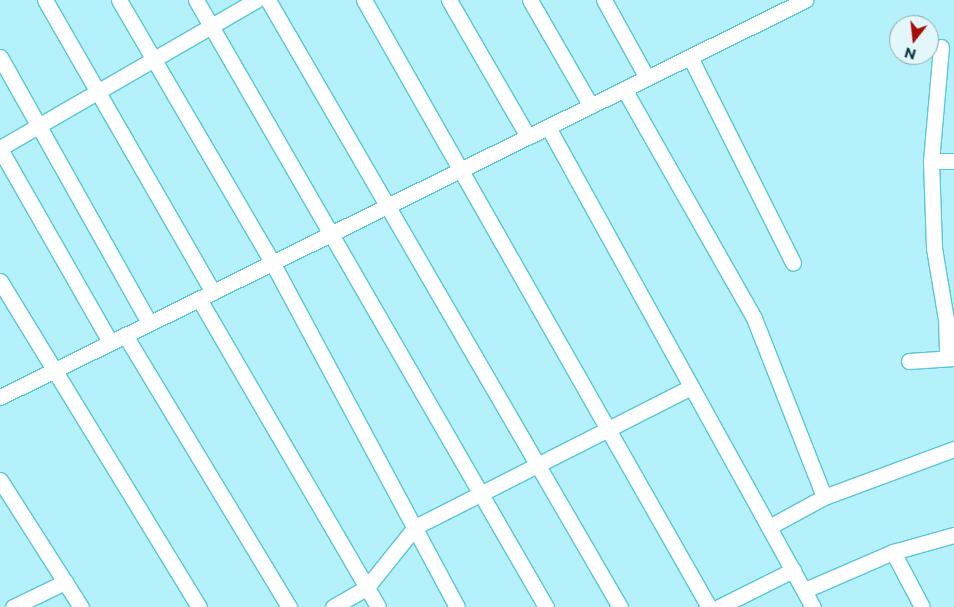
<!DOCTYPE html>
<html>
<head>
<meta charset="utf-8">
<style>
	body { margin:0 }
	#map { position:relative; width:954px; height:607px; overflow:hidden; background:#b5f1fb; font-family:Montserrat,sans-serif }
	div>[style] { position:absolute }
	.roads { filter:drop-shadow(1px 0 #58c7d8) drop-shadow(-1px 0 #58c7d8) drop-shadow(0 1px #58c7d8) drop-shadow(0 -1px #58c7d8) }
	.minor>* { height:15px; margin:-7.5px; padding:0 7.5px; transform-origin:7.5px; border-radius:7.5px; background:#fff }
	span { translate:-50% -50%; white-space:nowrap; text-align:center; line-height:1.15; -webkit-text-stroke:4.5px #e3f6f9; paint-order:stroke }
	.north { position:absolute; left:889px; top:15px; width:50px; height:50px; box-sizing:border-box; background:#e3f6f9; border:1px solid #8baaaf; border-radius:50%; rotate:196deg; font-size:14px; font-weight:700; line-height:20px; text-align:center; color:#063940 }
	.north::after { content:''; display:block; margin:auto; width:18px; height:22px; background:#a40d09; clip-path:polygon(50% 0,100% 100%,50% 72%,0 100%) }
</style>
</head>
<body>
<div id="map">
	<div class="roads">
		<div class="minor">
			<i style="left:45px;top:0;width:337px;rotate:60.1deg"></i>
			<i style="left:119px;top:0;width:303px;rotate:59.7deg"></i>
			<i style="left:272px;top:262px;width:391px;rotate:61.8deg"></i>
			<i style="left:196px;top:0;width:701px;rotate:60.03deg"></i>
			<i style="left:268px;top:0;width:702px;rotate:59.89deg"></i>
			<i style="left:364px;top:0;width:698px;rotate:60.39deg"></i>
			<i style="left:449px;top:0;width:158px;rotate:60deg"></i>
			<i style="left:530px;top:0;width:122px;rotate:60.1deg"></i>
			<i style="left:604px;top:0;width:89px;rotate:61.1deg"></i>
			<i style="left:941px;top:47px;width:114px;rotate:95deg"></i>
			<i style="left:931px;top:161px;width:87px;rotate:88deg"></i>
			<i style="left:934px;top:248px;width:73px;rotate:80.5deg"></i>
			<i style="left:946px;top:320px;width:38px;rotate:88deg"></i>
			<i style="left:0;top:57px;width:305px;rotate:60.7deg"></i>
			<i style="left:690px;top:57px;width:230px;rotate:63.4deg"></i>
			<i style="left:624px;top:89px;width:263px;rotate:60.4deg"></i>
			<i style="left:754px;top:318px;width:192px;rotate:68.6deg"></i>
			<i style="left:548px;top:127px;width:548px;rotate:61.1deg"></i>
			<i style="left:0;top:148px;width:296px;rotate:-30deg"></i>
			<i style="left:0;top:149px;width:222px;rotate:60.3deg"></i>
			<i style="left:931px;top:161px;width:23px"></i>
			<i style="left:0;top:281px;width:382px;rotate:58.6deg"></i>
			<i style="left:199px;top:299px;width:356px;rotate:59.8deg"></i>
			<i style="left:125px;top:335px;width:318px;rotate:58.9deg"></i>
			<i style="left:909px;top:361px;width:45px;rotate:-3.8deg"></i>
			<i style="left:0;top:397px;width:898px;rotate:-26.25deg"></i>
			<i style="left:0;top:480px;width:151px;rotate:57.5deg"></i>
			<i style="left:769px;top:527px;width:63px;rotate:-28.6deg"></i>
			<i style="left:824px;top:497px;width:139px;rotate:-20.3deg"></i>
			<i style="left:893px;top:552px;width:62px;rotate:62.2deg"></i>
			<i style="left:805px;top:590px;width:96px;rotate:-23.4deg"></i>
			<i style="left:893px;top:552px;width:63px;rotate:-15.6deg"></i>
			<i style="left:13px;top:607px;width:58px;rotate:-25.7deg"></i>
			<i style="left:333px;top:607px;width:39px;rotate:-30deg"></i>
			<i style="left:367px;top:587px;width:77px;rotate:-51.3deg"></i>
			<i style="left:415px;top:527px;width:307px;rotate:-26.9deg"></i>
			<i style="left:719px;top:607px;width:83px;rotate:-26.6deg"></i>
		</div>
	</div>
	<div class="north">N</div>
</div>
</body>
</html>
